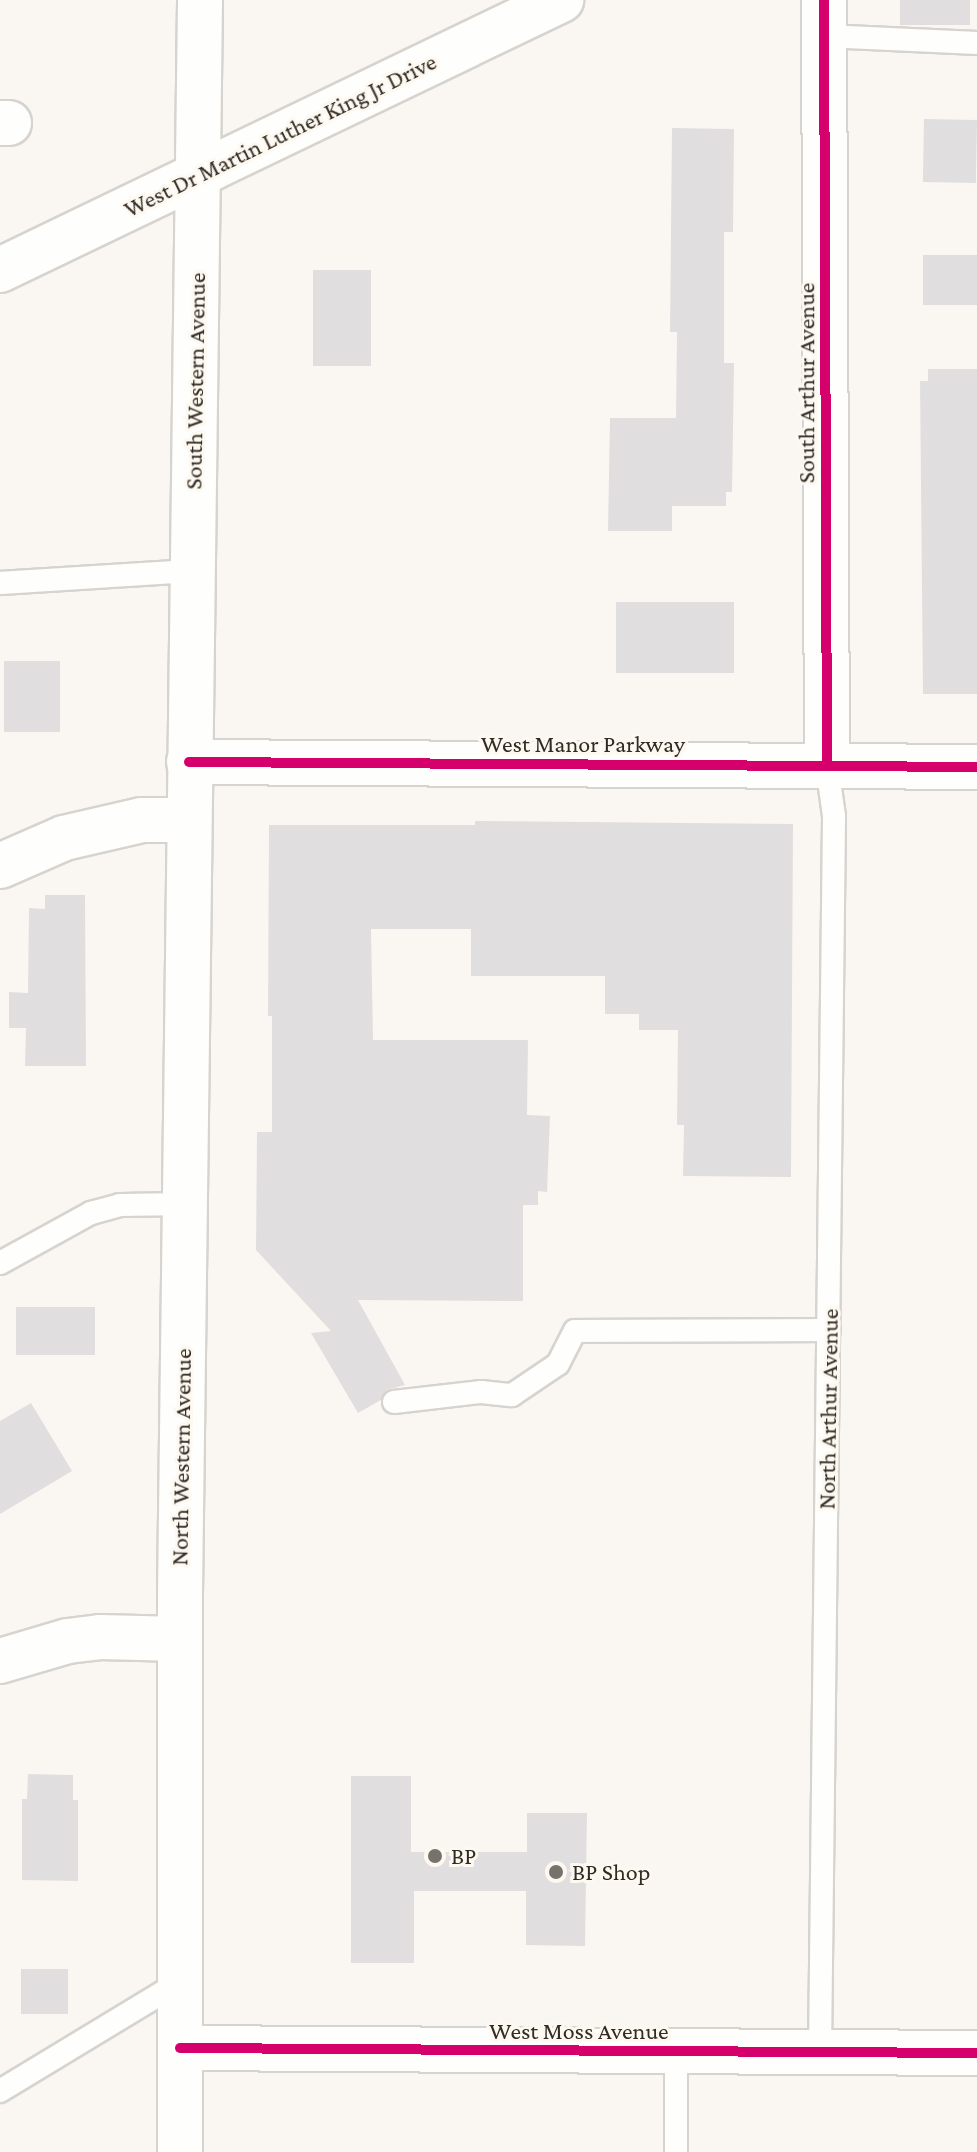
<!DOCTYPE html>
<html>
<head>
<meta charset="utf-8">
<style>
	body { margin:0 }
	#map { position:relative; width:977px; height:2152px; overflow:hidden; background:#faf7f3; font-family:"Crimson Pro",serif }
	div>[style] { position:absolute }
	.building>* { inset:0; background:#e1dee0; transform-origin:0 0 }
	.roads { filter:drop-shadow(2px 0 #d7d3ce) drop-shadow(-2px 0 #d7d3ce) drop-shadow(0 2px #d7d3ce) drop-shadow(0 -2px #d7d3ce) }
	.service>* { height:22px; margin:-11px; padding:0 11px; transform-origin:11px; border-radius:11px; background:#fefefd }
	.minor>* { height:44px; margin:-22px; padding:0 22px; transform-origin:22px; border-radius:22px; background:#fefefd }
	.tertiary>* { height:44px; margin:-22px; padding:0 22px; transform-origin:22px; border-radius:22px; background:#fefefd }
	.secondary>* { height:44px; margin:-22px; padding:0 22px; transform-origin:22px; border-radius:22px; background:#fefefd }
	.cycleway>* { height:10px; margin:-5px; padding:0 5px; transform-origin:5px; border-radius:5px; background:#d6006c }
	.dots>* { width:22px; height:22px; translate:-50% -50%; box-sizing:border-box; border:4px solid #fdf8f0; border-radius:50% }
	span { translate:-50% -50%; white-space:nowrap; text-align:center; line-height:1.15; -webkit-text-stroke:6px #fdf8f0; paint-order:stroke }
	.street-label { font-size:24px; color:#302b24 }
	.poi-label { font-size:24px; color:#302b24 }
	.left { translate:0 -50%; text-align:left }
</style>
</head>
<body>
<div id="map">
	<div class="building">
		<i style="left:900px;top:0;width:70px;height:25px"></i>
		<i style="left:924px;top:119px;width:53px;height:63px;rotate:1deg"></i>
		<i style="clip-path:polygon(672px 128px,734px 129px,733px 232px,724px 232px,724px 363px,734px 363px,732px 492px,726px 492px,726px 506px,672px 506px,672px 531px,608px 531px,610px 418px,676px 418px,677px 332px,670px 332px)"></i>
		<i style="left:923px;top:255px;width:54px;height:50px"></i>
		<i style="left:313px;top:270px;width:58px;height:96px"></i>
		<i style="clip-path:polygon(928px 369px,977px 369px,977px 694px,923px 694px,920px 381px,928px 381px)"></i>
		<i style="left:616px;top:602px;width:118px;height:71px"></i>
		<i style="left:4px;top:661px;width:56px;height:71px"></i>
		<i style="clip-path:polygon(475px 821px,793px 824px,791px 1177px,683px 1176px,684px 1125px,677px 1125px,678px 1030px,639px 1030px,639px 1014px,605px 1014px,605px 976px,471px 976px,471px 929px,371px 929px,373px 1040px,528px 1040px,527px 1115px,550px 1116px,547px 1192px,538px 1191px,538px 1205px,523px 1205px,523px 1301px,358px 1300px,405px 1385px,386px 1390px,381px 1400px,358px 1413px,311px 1333px,331px 1331px,256px 1250px,257px 1132px,272px 1132px,272px 1016px,268px 1016px,269px 825px,475px 825px)"></i>
		<i style="clip-path:polygon(45px 895px,85px 895px,86px 1066px,25px 1066px,26px 1028px,9px 1028px,9px 992px,28px 993px,29px 908px,45px 909px)"></i>
		<i style="left:16px;top:1307px;width:79px;height:48px"></i>
		<i style="clip-path:polygon(31px 1403px,72px 1471px,0 1514px,0 1421px)"></i>
		<i style="clip-path:polygon(28px 1774px,73px 1775px,73px 1800px,78px 1800px,78px 1881px,22px 1880px,22px 1799px,27px 1799px)"></i>
		<i style="clip-path:polygon(351px 1776px,411px 1776px,411px 1852px,527px 1852px,527px 1813px,587px 1813px,585px 1946px,526px 1945px,526px 1891px,414px 1891px,414px 1963px,351px 1963px)"></i>
		<i style="left:21px;top:1969px;width:47px;height:45px"></i>
	</div>
	<div class="roads">
		<div class="service">
			<i style="left:825px;top:36px;width:152px;rotate:2.6deg"></i>
			<i style="left:0;top:583px;width:192px;rotate:-3.6deg"></i>
			<i style="left:0;top:1263px;width:104px;rotate:-28.8deg"></i>
			<i style="left:91px;top:1213px;width:30px;rotate:-15deg"></i>
			<i style="left:120px;top:1205px;width:64px;rotate:-0.9deg"></i>
			<i style="left:394px;top:1402px;width:88px;rotate:-6.6deg"></i>
			<i style="left:481px;top:1392px;width:31px;rotate:6deg"></i>
			<i style="left:512px;top:1395px;width:55px;rotate:-34deg"></i>
			<i style="left:558px;top:1364px;width:37px;rotate:-63deg"></i>
			<i style="left:575px;top:1331px;width:254px;rotate:-0.2deg"></i>
			<i style="left:820px;top:2052px;width:1236px;rotate:-89.35deg"></i>
			<i style="left:834px;top:816px;width:50px;rotate:-98deg"></i>
			<i style="left:0;top:2091px;width:210px;rotate:-31.2deg"></i>
			<i style="left:676px;top:2152px;width:101px;rotate:-90deg"></i>
		</div>
		<div class="minor">
			<i style="left:824px;top:0;width:766px;rotate:89.78deg"></i>
			<i style="left:0;top:123px;width:9px"></i>
			<i style="left:189px;top:762px;width:788px;rotate:0.36deg"></i>
			<i style="left:0;top:866px;width:70px;rotate:-23.6deg"></i>
			<i style="left:64px;top:838px;width:80px;rotate:-13deg"></i>
			<i style="left:142px;top:820px;width:47px"></i>
			<i style="left:180px;top:2048px;width:797px;rotate:0.36deg"></i>
		</div>
		<div class="tertiary">
			<i style="left:0;top:1661px;width:71px;rotate:-16.4deg"></i>
			<i style="left:68px;top:1641px;width:32px;rotate:-7deg"></i>
			<i style="left:100px;top:1637px;width:80px;rotate:1.4deg"></i>
		</div>
		<div class="secondary">
			<i style="left:0;top:270px;width:623px;rotate:-25.7deg"></i>
			<i style="left:180px;top:2152px;width:558px;rotate:-90deg"></i>
			<i style="left:180px;top:1594px;width:1594px;rotate:-89.28deg"></i>
		</div>
	</div>
	<div class="cycleway">
		<i style="left:824px;top:0;width:766px;rotate:89.78deg"></i>
		<i style="left:189px;top:762px;width:788px;rotate:0.36deg"></i>
		<i style="left:180px;top:2048px;width:797px;rotate:0.36deg"></i>
	</div>
	<div class="dots">
		<i style="left:435px;top:1856px;background:#77726c"></i>
		<i style="left:556px;top:1872px;background:#77726c"></i>
	</div>
	<div class="street-label">
		<span style="left:280px;top:135px;rotate:-26deg">West Dr Martin Luther King Jr Drive</span>
		<span style="left:195px;top:381px;rotate:-89deg">South Western Avenue</span>
		<span style="left:806px;top:383px;rotate:-90deg">South Arthur Avenue</span>
		<span style="left:583px;top:744px">West Manor Parkway</span>
		<span style="left:828px;top:1409px;rotate:-89deg">North Arthur Avenue</span>
		<span style="left:181px;top:1457px;rotate:-89deg">North Western Avenue</span>
		<span style="left:579px;top:2031px">West Moss Avenue</span>
	</div>
	<div class="poi-label">
		<span class="left" style="left:451px;top:1856px">BP</span>
		<span class="left" style="left:572px;top:1872px">BP Shop</span>
	</div>
</div>
</body>
</html>
